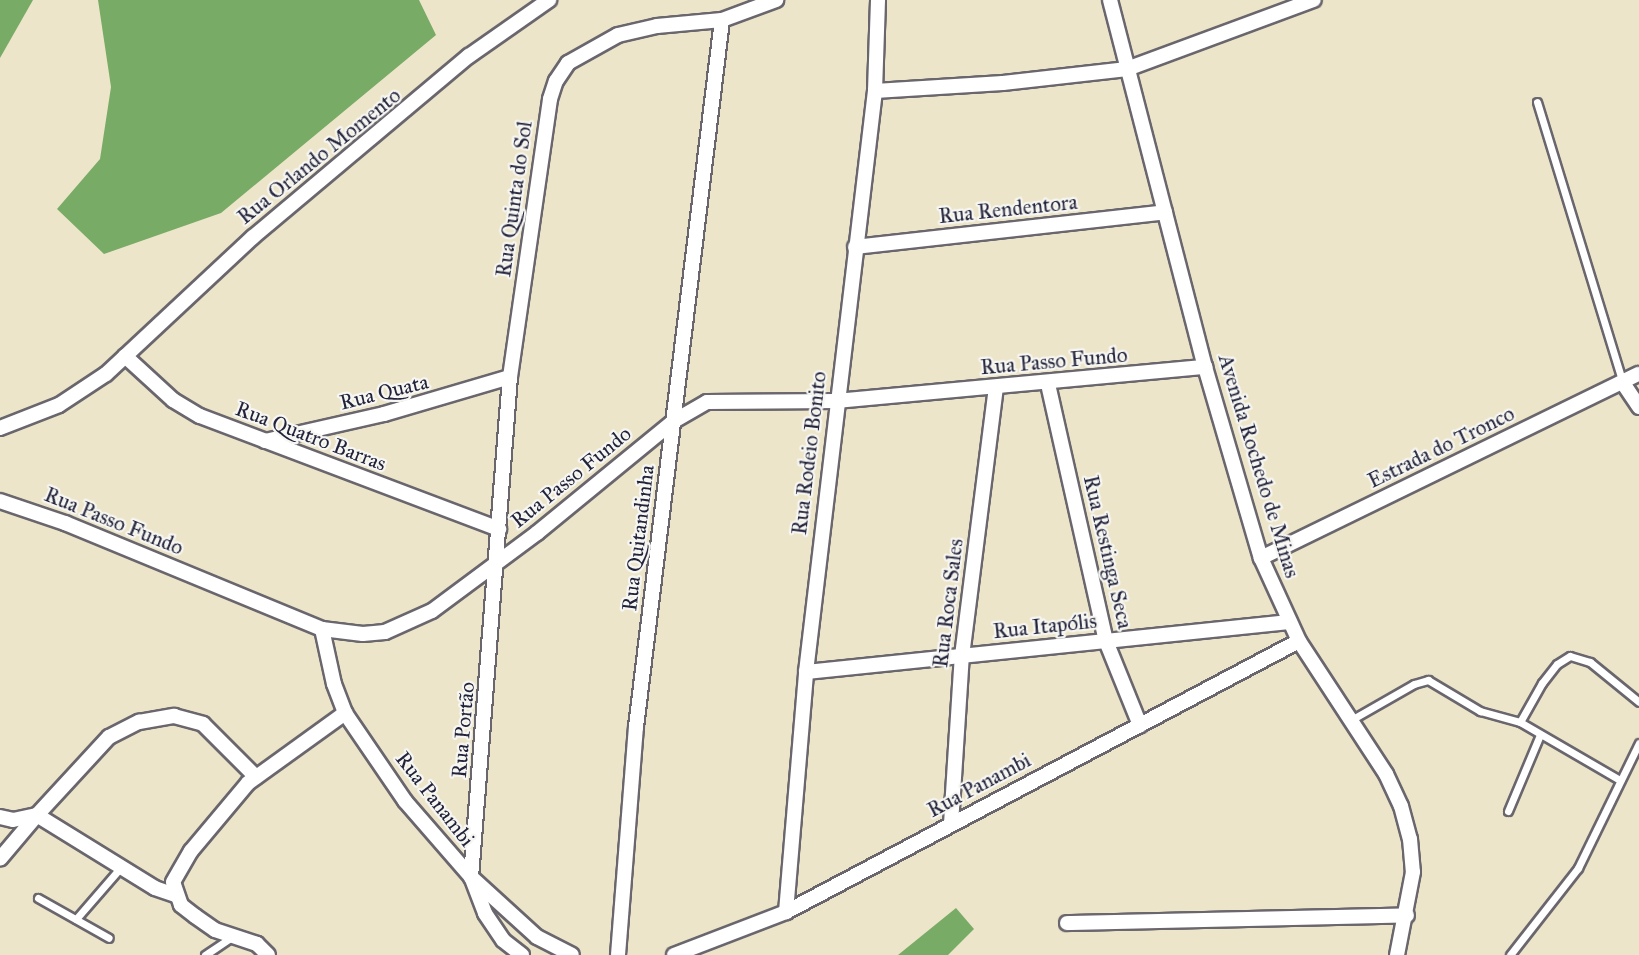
<!DOCTYPE html>
<html>
<head>
<meta charset="utf-8">
<style>
	body { margin:0 }
	#map { position:relative; width:1639px; height:955px; overflow:hidden; background:#ede5c9; font-family:"IM FELL Great Primer",serif }
	div>[style] { position:absolute }
	.forest>* { inset:0; background:#78ab66 }
	.roads { filter:drop-shadow(2px 0 #69666d) drop-shadow(-2px 0 #69666d) drop-shadow(0 2px #69666d) drop-shadow(0 -2px #69666d) }
	.lane>* { height:7px; margin:-3.5px; padding:0 3.5px; transform-origin:3.5px; border-radius:3.5px; background:#fff }
	.street>* { height:14px; margin:-7px; padding:0 7px; transform-origin:7px; border-radius:7px; background:#fff }
	span { translate:-50% -50%; white-space:nowrap; text-align:center; line-height:1.15; -webkit-text-stroke:4.5px #f6f6f2; paint-order:stroke }
	.street-label { font-size:21px; color:#22223b }
</style>
</head>
<body>
<div id="map">
	<div class="forest">
		<i style="clip-path:polygon(0 0,33px 0,0 58px)"></i>
		<i style="clip-path:polygon(98px 0,419px 0,436px 35px,221px 213px,104px 254px,57px 209px,100px 159px,111px 87px)"></i>
		<i style="clip-path:polygon(956px 908px,974px 929px,948px 955px,898px 955px)"></i>
	</div>
	<div class="roads">
		<div class="lane">
			<i style="left:1537px;top:102px;width:294px;rotate:73deg"></i>
			<i style="left:1351px;top:720px;width:73px;rotate:-29.7deg"></i>
			<i style="left:1414px;top:684px;width:15px;rotate:-16deg"></i>
			<i style="left:1428px;top:680px;width:61px;rotate:30.8deg"></i>
			<i style="left:1480px;top:711px;width:41px;rotate:15.4deg"></i>
			<i style="left:1520px;top:722px;width:113px;rotate:30.2deg"></i>
			<i style="left:1520px;top:722px;width:45px;rotate:-60.6deg"></i>
			<i style="left:1542px;top:683px;width:24px;rotate:-52deg"></i>
			<i style="left:1557px;top:664px;width:15px;rotate:-32deg"></i>
			<i style="left:1570px;top:656px;width:21px;rotate:17deg"></i>
			<i style="left:1590px;top:662px;width:63px;rotate:39.2deg"></i>
			<i style="left:1508px;top:811px;width:82px;rotate:-67.2deg"></i>
			<i style="left:38px;top:898px;width:81px;rotate:29.4deg"></i>
			<i style="left:76px;top:919px;width:69px;rotate:-49.1deg"></i>
			<i style="left:205px;top:955px;width:32px;rotate:-34deg"></i>
			<i style="left:1510px;top:955px;width:110px;rotate:-52deg"></i>
			<i style="left:1578px;top:868px;width:139px;rotate:-64deg"></i>
		</div>
		<div class="street">
			<i style="left:1110px;top:0;width:379px;rotate:75.5deg"></i>
			<i style="left:1205px;top:367px;width:199px;rotate:73.7deg"></i>
			<i style="left:1261px;top:558px;width:91px;rotate:65.4deg"></i>
			<i style="left:1299px;top:641px;width:159px;rotate:56.8deg"></i>
			<i style="left:1386px;top:774px;width:35px;rotate:65deg"></i>
			<i style="left:1401px;top:806px;width:34px;rotate:75deg"></i>
			<i style="left:1410px;top:839px;width:33px;rotate:85deg"></i>
			<i style="left:1413px;top:872px;width:85px;rotate:100.9deg"></i>
			<i style="left:875px;top:91px;width:128px;rotate:-3.6deg"></i>
			<i style="left:1003px;top:83px;width:125px;rotate:-6.4deg"></i>
			<i style="left:1127px;top:69px;width:199px;rotate:-20.3deg"></i>
			<i style="left:855px;top:247px;width:312px;rotate:-6.4deg"></i>
			<i style="left:125px;top:356px;width:65px;rotate:42.5deg"></i>
			<i style="left:173px;top:400px;width:31px;rotate:31deg"></i>
			<i style="left:200px;top:416px;width:320px;rotate:20.7deg"></i>
			<i style="left:1623px;top:383px;width:29px;rotate:56deg"></i>
			<i style="left:1048px;top:384px;width:263px;rotate:77.3deg"></i>
			<i style="left:1106px;top:641px;width:91px;rotate:68deg"></i>
			<i style="left:0;top:428px;width:63px;rotate:-21.3deg"></i>
			<i style="left:59px;top:405px;width:56px;rotate:-33.4deg"></i>
			<i style="left:106px;top:374px;width:201px;rotate:-43deg"></i>
			<i style="left:253px;top:237px;width:282px;rotate:-40deg"></i>
			<i style="left:469px;top:56px;width:98px;rotate:-35deg"></i>
			<i style="left:265px;top:441px;width:122px;rotate:-12.8deg"></i>
			<i style="left:384px;top:414px;width:131px;rotate:-16.4deg"></i>
			<i style="left:0;top:501px;width:69px;rotate:18.7deg"></i>
			<i style="left:65px;top:523px;width:278px;rotate:22.4deg"></i>
			<i style="left:322px;top:629px;width:41px;rotate:7deg"></i>
			<i style="left:363px;top:634px;width:22px;rotate:-5deg"></i>
			<i style="left:385px;top:632px;width:51px;rotate:-24.1deg"></i>
			<i style="left:432px;top:611px;width:131px;rotate:-36.6deg"></i>
			<i style="left:537px;top:533px;width:177px;rotate:-39.3deg"></i>
			<i style="left:674px;top:421px;width:38px;rotate:-30deg"></i>
			<i style="left:707px;top:402px;width:129px;rotate:-0.4deg"></i>
			<i style="left:836px;top:401px;width:371px;rotate:-5.3deg"></i>
			<i style="left:1261px;top:558px;width:420px;rotate:-26deg"></i>
			<i style="left:322px;top:629px;width:56px;rotate:77.7deg"></i>
			<i style="left:334px;top:684px;width:31px;rotate:69deg"></i>
			<i style="left:345px;top:713px;width:107px;rotate:55.7deg"></i>
			<i style="left:405px;top:801px;width:101px;rotate:49deg"></i>
			<i style="left:471px;top:877px;width:89px;rotate:42.3deg"></i>
			<i style="left:537px;top:937px;width:39px;rotate:27deg"></i>
			<i style="left:806px;top:672px;width:486px;rotate:-5.9deg"></i>
			<i style="left:0;top:817px;width:13px;rotate:13deg"></i>
			<i style="left:13px;top:820px;width:25px;rotate:-12deg"></i>
			<i style="left:37px;top:815px;width:57px;rotate:130.1deg"></i>
			<i style="left:951px;top:824px;width:168px;rotate:-86.3deg"></i>
			<i style="left:962px;top:656px;width:270px;rotate:-82.8deg"></i>
			<i style="left:175px;top:895px;width:21px;rotate:-161deg"></i>
			<i style="left:155px;top:888px;width:139px;rotate:-148.3deg"></i>
			<i style="left:37px;top:815px;width:106px;rotate:-47.3deg"></i>
			<i style="left:109px;top:737px;width:34px;rotate:-27deg"></i>
			<i style="left:139px;top:722px;width:36px;rotate:-10deg"></i>
			<i style="left:174px;top:716px;width:30px;rotate:15deg"></i>
			<i style="left:203px;top:724px;width:75px;rotate:45deg"></i>
			<i style="left:786px;top:912px;width:241px;rotate:-85.2deg"></i>
			<i style="left:806px;top:672px;width:585px;rotate:-83.23deg"></i>
			<i style="left:875px;top:91px;width:91px;rotate:-88.1deg"></i>
			<i style="left:1067px;top:923px;width:340px;rotate:-1.3deg"></i>
			<i style="left:268px;top:955px;width:16px;rotate:-135deg"></i>
			<i style="left:257px;top:944px;width:44px;rotate:-161.6deg"></i>
			<i style="left:215px;top:930px;width:24px;rotate:-145deg"></i>
			<i style="left:195px;top:916px;width:18px;rotate:-142deg"></i>
			<i style="left:181px;top:905px;width:24px;rotate:-109deg"></i>
			<i style="left:173px;top:882px;width:36px;rotate:-60deg"></i>
			<i style="left:191px;top:851px;width:89px;rotate:-50deg"></i>
			<i style="left:248px;top:783px;width:120px;rotate:-35.8deg"></i>
			<i style="left:522px;top:955px;width:24px;rotate:-142deg"></i>
			<i style="left:503px;top:940px;width:32px;rotate:-124deg"></i>
			<i style="left:485px;top:913px;width:39px;rotate:-111deg"></i>
			<i style="left:471px;top:877px;width:502px;rotate:-85.54deg"></i>
			<i style="left:510px;top:377px;width:281px;rotate:-81.8deg"></i>
			<i style="left:550px;top:99px;width:19px;rotate:-72deg"></i>
			<i style="left:556px;top:81px;width:22px;rotate:-56deg"></i>
			<i style="left:568px;top:63px;width:57px;rotate:-29.2deg"></i>
			<i style="left:618px;top:35px;width:40px;rotate:-13deg"></i>
			<i style="left:657px;top:26px;width:65px;rotate:-5.3deg"></i>
			<i style="left:722px;top:20px;width:58px;rotate:-20.3deg"></i>
			<i style="left:618px;top:955px;width:229px;rotate:-85.5deg"></i>
			<i style="left:636px;top:727px;width:712px;rotate:-83.06deg"></i>
			<i style="left:674px;top:955px;width:120px;rotate:-21deg"></i>
			<i style="left:786px;top:912px;width:580px;rotate:-27.85deg"></i>
		</div>
	</div>
	<div class="street-label">
		<span style="left:319px;top:156px;rotate:-39deg">Rua Orlando Momento</span>
		<span style="left:514px;top:199px;rotate:-82deg">Rua Quinta do Sol</span>
		<span style="left:1008px;top:209px;rotate:-6deg">Rua Rendentora</span>
		<span style="left:1054px;top:361px;rotate:-5deg">Rua Passo Fundo</span>
		<span style="left:384px;top:392px;rotate:-14deg">Rua Quata</span>
		<span style="left:311px;top:436px;rotate:21deg">Rua Quatro Barras</span>
		<span style="left:1441px;top:447px;rotate:-26deg">Estrada do Tronco</span>
		<span style="left:809px;top:453px;rotate:-83deg">Rua Rodeio Bonito</span>
		<span style="left:1259px;top:466px;rotate:73deg">Avenida Rochedo de Minas</span>
		<span style="left:571px;top:477px;rotate:-39deg">Rua Passo Fundo</span>
		<span style="left:114px;top:521px;rotate:22deg">Rua Passo Fundo</span>
		<span style="left:638px;top:538px;rotate:-83deg">Rua Quitandinha</span>
		<span style="left:1108px;top:552px;rotate:77deg">Rua Restinga Seca</span>
		<span style="left:948px;top:603px;rotate:-83deg">Rua Roca Sales</span>
		<span style="left:1045px;top:626px;rotate:-6deg">Rua Itapólis</span>
		<span style="left:463px;top:730px;rotate:-85deg">Rua Portão</span>
		<span style="left:979px;top:785px;rotate:-28deg">Rua Panambi</span>
		<span style="left:435px;top:799px;rotate:52deg">Rua Panambi</span>
	</div>
</div>
</body>
</html>
